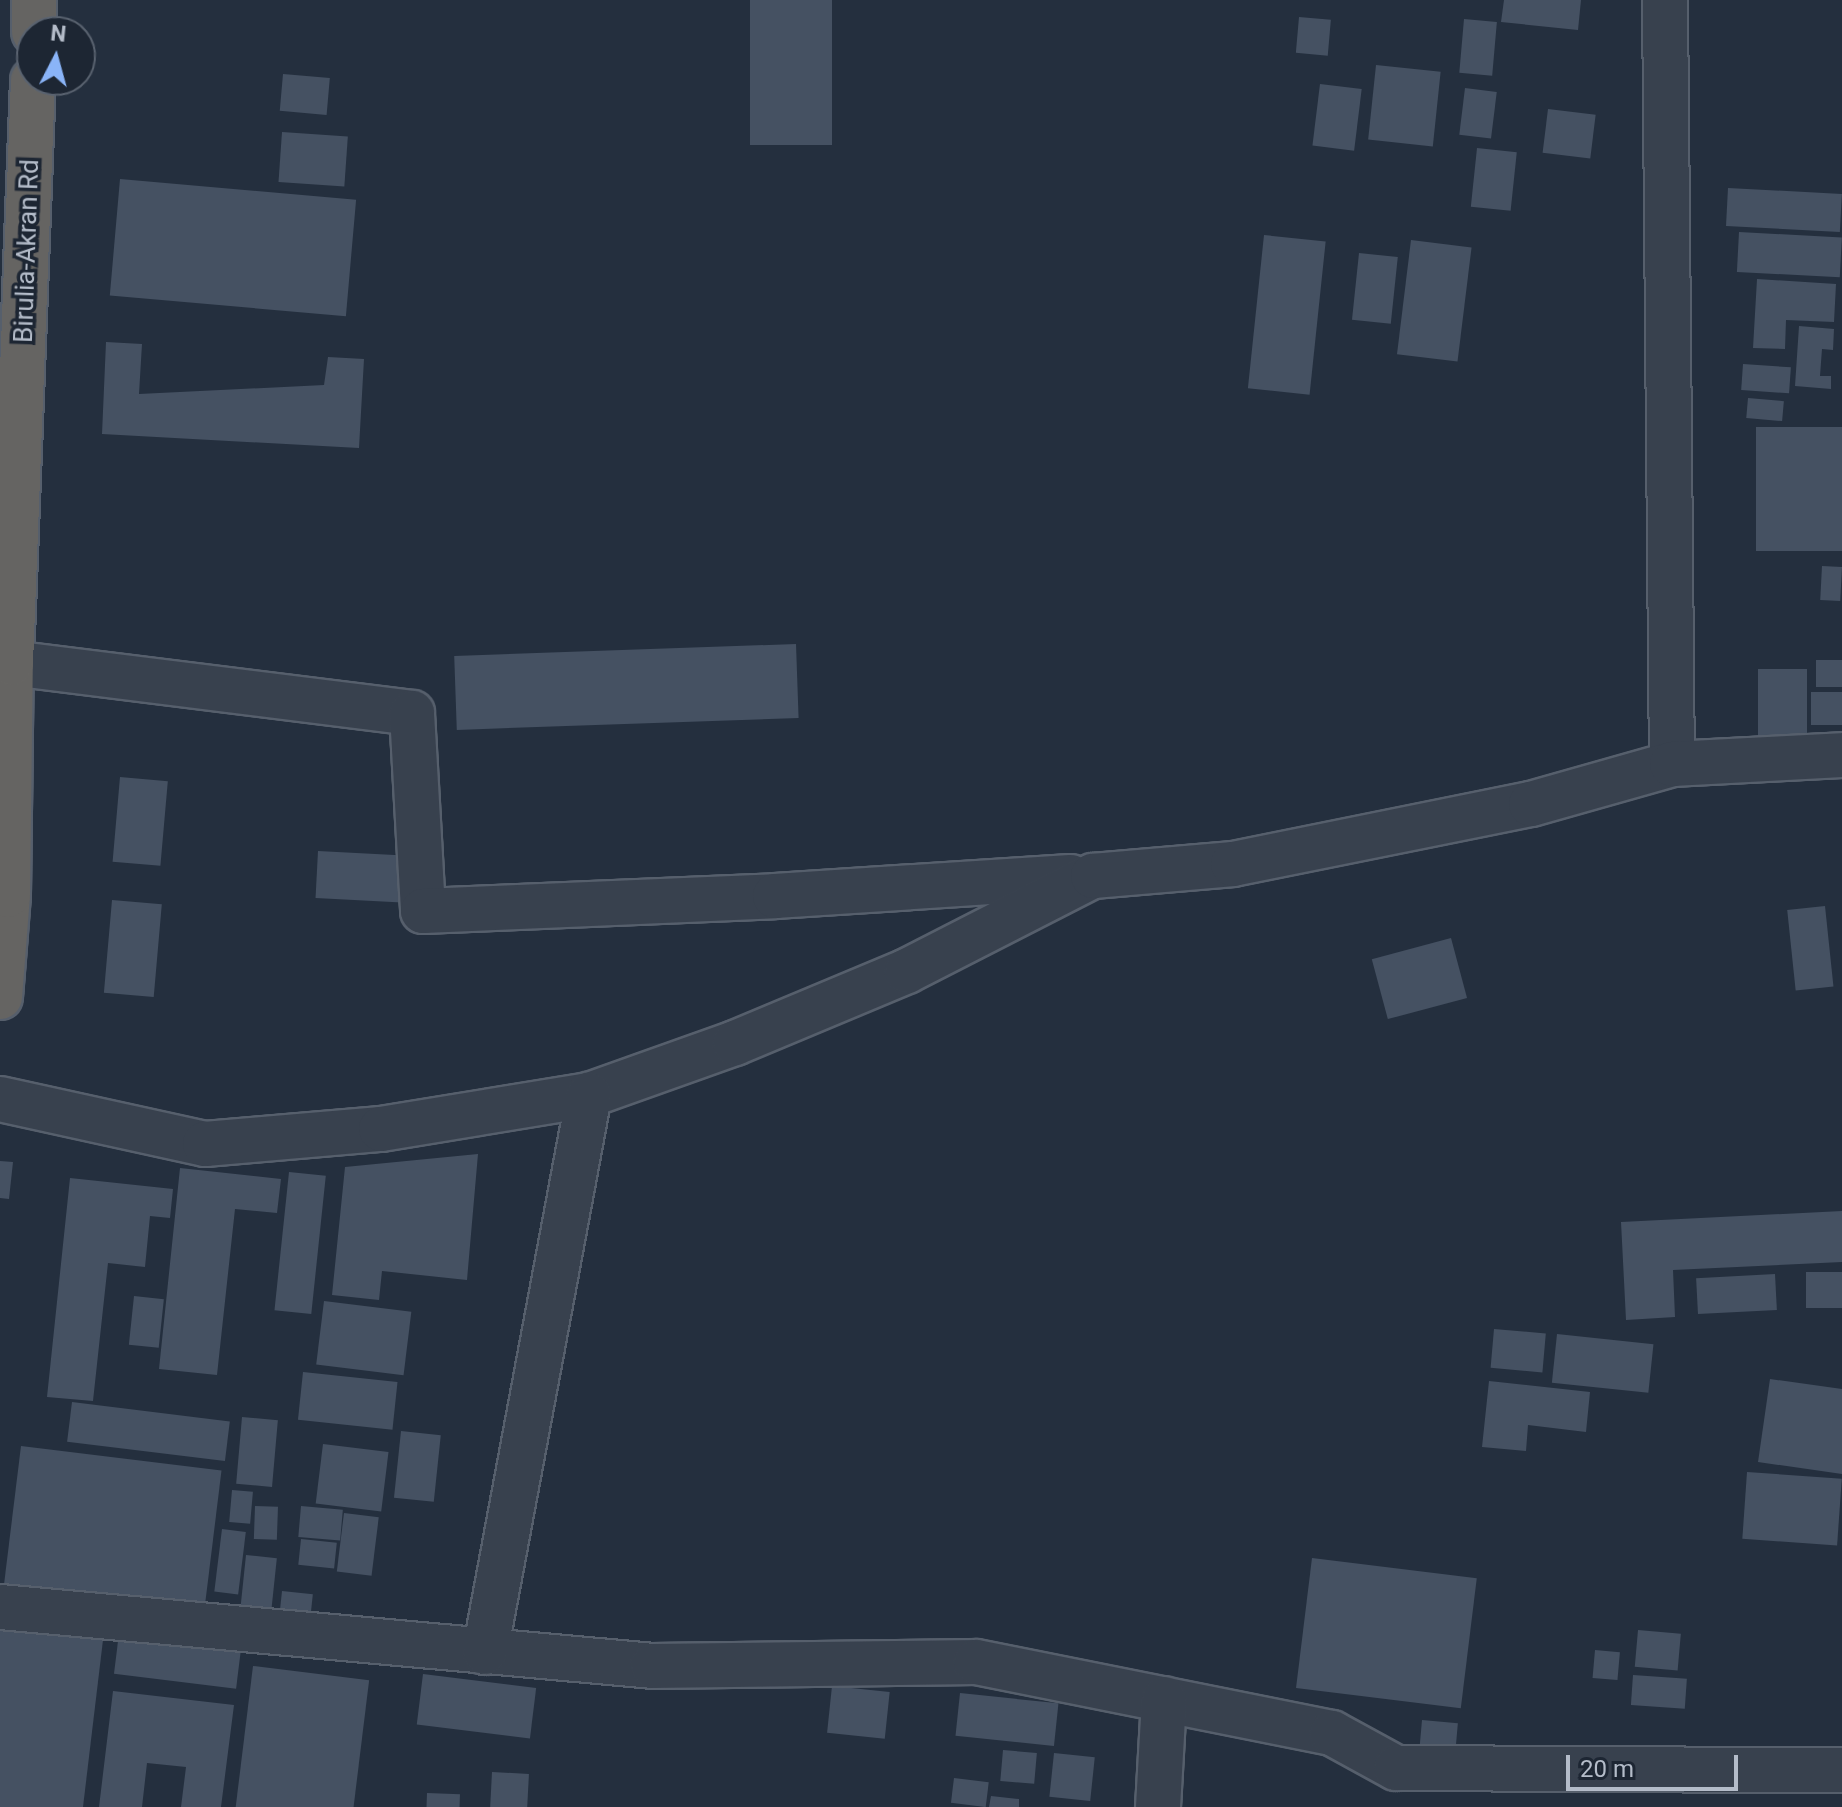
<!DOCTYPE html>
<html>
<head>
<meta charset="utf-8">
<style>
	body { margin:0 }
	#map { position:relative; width:1842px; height:1807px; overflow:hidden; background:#242f3e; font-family:Roboto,sans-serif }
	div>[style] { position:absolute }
	.building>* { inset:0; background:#455162; transform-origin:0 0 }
	.roads { filter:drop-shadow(2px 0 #565f6c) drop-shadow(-2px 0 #565f6c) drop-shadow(0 2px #565f6c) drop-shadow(0 -2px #565f6c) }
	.minor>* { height:44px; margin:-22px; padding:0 22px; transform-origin:22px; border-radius:22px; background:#38414e }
	.trunk>* { height:44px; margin:-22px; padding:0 22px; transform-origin:22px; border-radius:22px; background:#656462 }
	span { translate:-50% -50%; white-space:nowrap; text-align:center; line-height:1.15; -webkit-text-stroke:7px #1d2633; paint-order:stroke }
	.street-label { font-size:26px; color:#b4bcc9 }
	.north { position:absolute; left:16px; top:16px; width:80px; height:80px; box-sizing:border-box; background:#1d2633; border:2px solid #59626f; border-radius:50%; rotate:6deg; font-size:22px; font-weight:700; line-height:32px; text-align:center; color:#b4bcc9 }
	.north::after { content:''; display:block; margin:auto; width:28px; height:36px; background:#8ab4f8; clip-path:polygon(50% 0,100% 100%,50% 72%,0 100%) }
	.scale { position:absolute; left:1566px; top:1755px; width:172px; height:36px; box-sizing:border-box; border:4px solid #b4bcc9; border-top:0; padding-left:10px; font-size:24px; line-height:28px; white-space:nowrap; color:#b4bcc9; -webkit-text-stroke:6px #1d2633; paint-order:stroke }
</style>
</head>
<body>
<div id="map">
	<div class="building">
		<i style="left:750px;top:0;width:82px;height:145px"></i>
		<i style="clip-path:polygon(1504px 0,1581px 0,1578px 30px,1501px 22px)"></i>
		<i style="left:1299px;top:17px;width:32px;height:36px;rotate:5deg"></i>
		<i style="left:1464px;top:19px;width:33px;height:54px;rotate:5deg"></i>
		<i style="left:1376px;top:65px;width:65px;height:75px;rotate:6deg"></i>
		<i style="left:283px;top:74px;width:47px;height:37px;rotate:5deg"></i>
		<i style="left:1320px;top:84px;width:42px;height:62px;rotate:7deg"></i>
		<i style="left:1465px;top:88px;width:32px;height:47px;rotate:7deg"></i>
		<i style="left:1548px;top:109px;width:48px;height:44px;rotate:7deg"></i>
		<i style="left:282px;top:132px;width:66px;height:50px;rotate:4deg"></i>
		<i style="left:1477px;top:148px;width:40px;height:59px;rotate:6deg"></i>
		<i style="left:120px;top:179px;width:237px;height:117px;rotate:5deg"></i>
		<i style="left:1728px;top:188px;width:114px;height:38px;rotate:3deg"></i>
		<i style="left:1739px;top:232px;width:103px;height:40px;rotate:3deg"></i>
		<i style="left:1264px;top:235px;width:62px;height:154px;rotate:6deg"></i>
		<i style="left:1411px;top:240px;width:61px;height:115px;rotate:7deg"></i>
		<i style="left:1359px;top:253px;width:39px;height:67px;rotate:6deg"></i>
		<i style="clip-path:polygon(1757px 279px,1836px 284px,1834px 322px,1786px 320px,1785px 349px,1753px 348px)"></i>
		<i style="clip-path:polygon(1799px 326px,1834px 329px,1833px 350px,1822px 349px,1820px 376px,1831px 376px,1831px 389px,1795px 386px)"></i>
		<i style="clip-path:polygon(106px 342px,142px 344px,139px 394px,324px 385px,328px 357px,364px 359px,359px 448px,102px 434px)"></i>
		<i style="left:1743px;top:364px;width:48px;height:26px;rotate:4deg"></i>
		<i style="left:1748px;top:398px;width:36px;height:20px;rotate:5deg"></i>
		<i style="left:1842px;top:427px;width:124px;height:86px;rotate:90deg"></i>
		<i style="left:1822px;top:566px;width:20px;height:34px;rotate:3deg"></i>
		<i style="left:796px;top:644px;width:74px;height:342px;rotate:88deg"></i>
		<i style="left:1842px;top:660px;width:27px;height:26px;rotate:90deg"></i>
		<i style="left:1807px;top:669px;width:70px;height:49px;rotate:90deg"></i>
		<i style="left:1842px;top:692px;width:33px;height:31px;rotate:90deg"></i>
		<i style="left:120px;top:777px;width:48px;height:85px;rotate:5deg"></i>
		<i style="left:318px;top:851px;width:91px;height:47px;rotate:3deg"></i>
		<i style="left:112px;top:900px;width:50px;height:93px;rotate:5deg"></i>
		<i style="left:1825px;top:906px;width:81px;height:38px;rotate:84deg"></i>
		<i style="left:1451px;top:938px;width:62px;height:82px;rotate:75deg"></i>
		<i style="clip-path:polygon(478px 1154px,467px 1280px,382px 1271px,379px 1300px,332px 1295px,345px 1167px)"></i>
		<i style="clip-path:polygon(0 1161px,13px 1162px,9px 1199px,0 1198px)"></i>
		<i style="clip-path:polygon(180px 1168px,281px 1179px,277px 1213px,235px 1209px,217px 1375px,159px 1369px)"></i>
		<i style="left:289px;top:1172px;width:37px;height:139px;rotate:6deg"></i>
		<i style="clip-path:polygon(70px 1178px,173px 1189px,170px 1218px,150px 1216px,145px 1267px,108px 1263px,93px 1401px,47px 1397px)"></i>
		<i style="clip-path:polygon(1842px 1211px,1842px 1262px,1673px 1270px,1675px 1317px,1626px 1320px,1621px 1222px)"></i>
		<i style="left:1842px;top:1272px;width:36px;height:36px;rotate:90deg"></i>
		<i style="left:1775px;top:1274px;width:36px;height:79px;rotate:87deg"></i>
		<i style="left:134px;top:1296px;width:30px;height:49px;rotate:6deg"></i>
		<i style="left:324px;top:1301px;width:88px;height:64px;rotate:7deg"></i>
		<i style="left:1494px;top:1329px;width:52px;height:39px;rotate:5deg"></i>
		<i style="left:1557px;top:1334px;width:97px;height:49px;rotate:6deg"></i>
		<i style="left:303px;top:1372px;width:95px;height:48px;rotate:6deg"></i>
		<i style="clip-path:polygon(1770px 1379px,1842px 1389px,1842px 1474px,1758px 1462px)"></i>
		<i style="clip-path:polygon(1489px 1381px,1590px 1392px,1586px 1432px,1528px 1425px,1526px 1451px,1482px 1447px)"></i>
		<i style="left:72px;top:1402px;width:159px;height:40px;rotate:7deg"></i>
		<i style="left:242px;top:1417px;width:36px;height:67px;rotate:5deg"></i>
		<i style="left:401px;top:1431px;width:40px;height:67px;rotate:6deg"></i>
		<i style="left:323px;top:1444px;width:66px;height:60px;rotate:7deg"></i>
		<i style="left:21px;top:1446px;width:202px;height:141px;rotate:7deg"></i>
		<i style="left:1747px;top:1472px;width:95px;height:67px;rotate:4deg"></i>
		<i style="left:232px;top:1490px;width:21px;height:32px;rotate:5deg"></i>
		<i style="left:255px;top:1506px;width:23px;height:33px;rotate:2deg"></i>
		<i style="left:301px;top:1506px;width:42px;height:31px;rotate:5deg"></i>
		<i style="left:344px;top:1513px;width:35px;height:59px;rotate:7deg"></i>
		<i style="left:222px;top:1529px;width:24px;height:63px;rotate:7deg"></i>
		<i style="left:301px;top:1539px;width:36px;height:26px;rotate:6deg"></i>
		<i style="left:246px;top:1555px;width:31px;height:67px;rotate:6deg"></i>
		<i style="left:1312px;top:1558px;width:166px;height:131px;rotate:7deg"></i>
		<i style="left:282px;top:1591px;width:31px;height:33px;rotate:6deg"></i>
		<i style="clip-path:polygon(0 1628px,103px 1640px,83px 1807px,0 1807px)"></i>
		<i style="left:1638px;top:1630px;width:43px;height:37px;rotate:5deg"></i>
		<i style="left:119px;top:1633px;width:123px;height:41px;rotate:7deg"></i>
		<i style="left:1595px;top:1650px;width:25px;height:28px;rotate:5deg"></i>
		<i style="left:253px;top:1666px;width:117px;height:142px;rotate:7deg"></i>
		<i style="left:423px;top:1674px;width:114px;height:51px;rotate:7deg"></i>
		<i style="left:1633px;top:1675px;width:54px;height:30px;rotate:4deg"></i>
		<i style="left:832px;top:1686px;width:58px;height:47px;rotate:6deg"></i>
		<i style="clip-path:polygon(113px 1691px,234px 1705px,221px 1807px,181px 1807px,186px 1767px,147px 1763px,142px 1807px,99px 1807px)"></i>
		<i style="left:960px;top:1693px;width:99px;height:43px;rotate:6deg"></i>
		<i style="left:1422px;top:1720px;width:36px;height:40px;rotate:5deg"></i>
		<i style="left:1003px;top:1750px;width:34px;height:31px;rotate:5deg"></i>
		<i style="left:1054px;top:1753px;width:41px;height:44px;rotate:6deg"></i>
		<i style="left:492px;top:1772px;width:37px;height:35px;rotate:3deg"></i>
		<i style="left:954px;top:1778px;width:35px;height:25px;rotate:7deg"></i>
		<i style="left:427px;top:1793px;width:33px;height:14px;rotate:2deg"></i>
		<i style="clip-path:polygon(991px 1796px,1019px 1799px,1019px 1807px,989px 1807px)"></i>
	</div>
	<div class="roads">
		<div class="minor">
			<i style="left:1665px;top:0;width:764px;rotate:89.48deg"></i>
			<i style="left:11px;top:663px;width:404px;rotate:7.1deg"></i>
			<i style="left:412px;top:713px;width:198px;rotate:86.8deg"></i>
			<i style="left:423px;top:911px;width:352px;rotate:-2.4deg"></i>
			<i style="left:775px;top:896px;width:296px;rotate:-3.7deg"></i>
			<i style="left:0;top:1099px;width:210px;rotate:12.4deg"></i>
			<i style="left:205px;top:1144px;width:177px;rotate:-4.9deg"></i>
			<i style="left:381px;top:1129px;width:211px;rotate:-9.3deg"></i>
			<i style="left:589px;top:1095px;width:155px;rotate:-19.6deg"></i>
			<i style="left:735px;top:1043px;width:186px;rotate:-22.7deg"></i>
			<i style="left:907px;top:971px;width:209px;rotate:-27.1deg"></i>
			<i style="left:1093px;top:876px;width:141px;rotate:-4.9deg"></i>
			<i style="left:1233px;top:864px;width:304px;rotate:-11.4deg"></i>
			<i style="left:1531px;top:804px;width:147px;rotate:-15.8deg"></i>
			<i style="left:1672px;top:764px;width:170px;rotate:-3deg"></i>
			<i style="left:0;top:1607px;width:656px;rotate:5.16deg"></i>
			<i style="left:653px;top:1666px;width:323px;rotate:-0.7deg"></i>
			<i style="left:976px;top:1662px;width:363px;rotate:11.3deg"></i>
			<i style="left:1332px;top:1733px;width:73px;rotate:28.7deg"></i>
			<i style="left:1396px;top:1768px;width:446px;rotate:0.3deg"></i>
			<i style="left:485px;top:1652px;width:567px;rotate:-79.42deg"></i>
			<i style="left:1158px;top:1807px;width:108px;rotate:-86.8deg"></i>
		</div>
		<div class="trunk">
			<i style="left:34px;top:32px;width:32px;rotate:-90deg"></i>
			<i style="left:0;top:997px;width:102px;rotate:-85.5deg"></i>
			<i style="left:8px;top:895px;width:232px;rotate:-89.3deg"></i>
			<i style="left:11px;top:663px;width:583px;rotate:-87.84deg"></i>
		</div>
	</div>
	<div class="street-label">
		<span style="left:27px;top:251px;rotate:-88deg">Birulia-Akran Rd</span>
	</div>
	<div class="north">N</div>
	<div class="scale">20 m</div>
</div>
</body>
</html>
